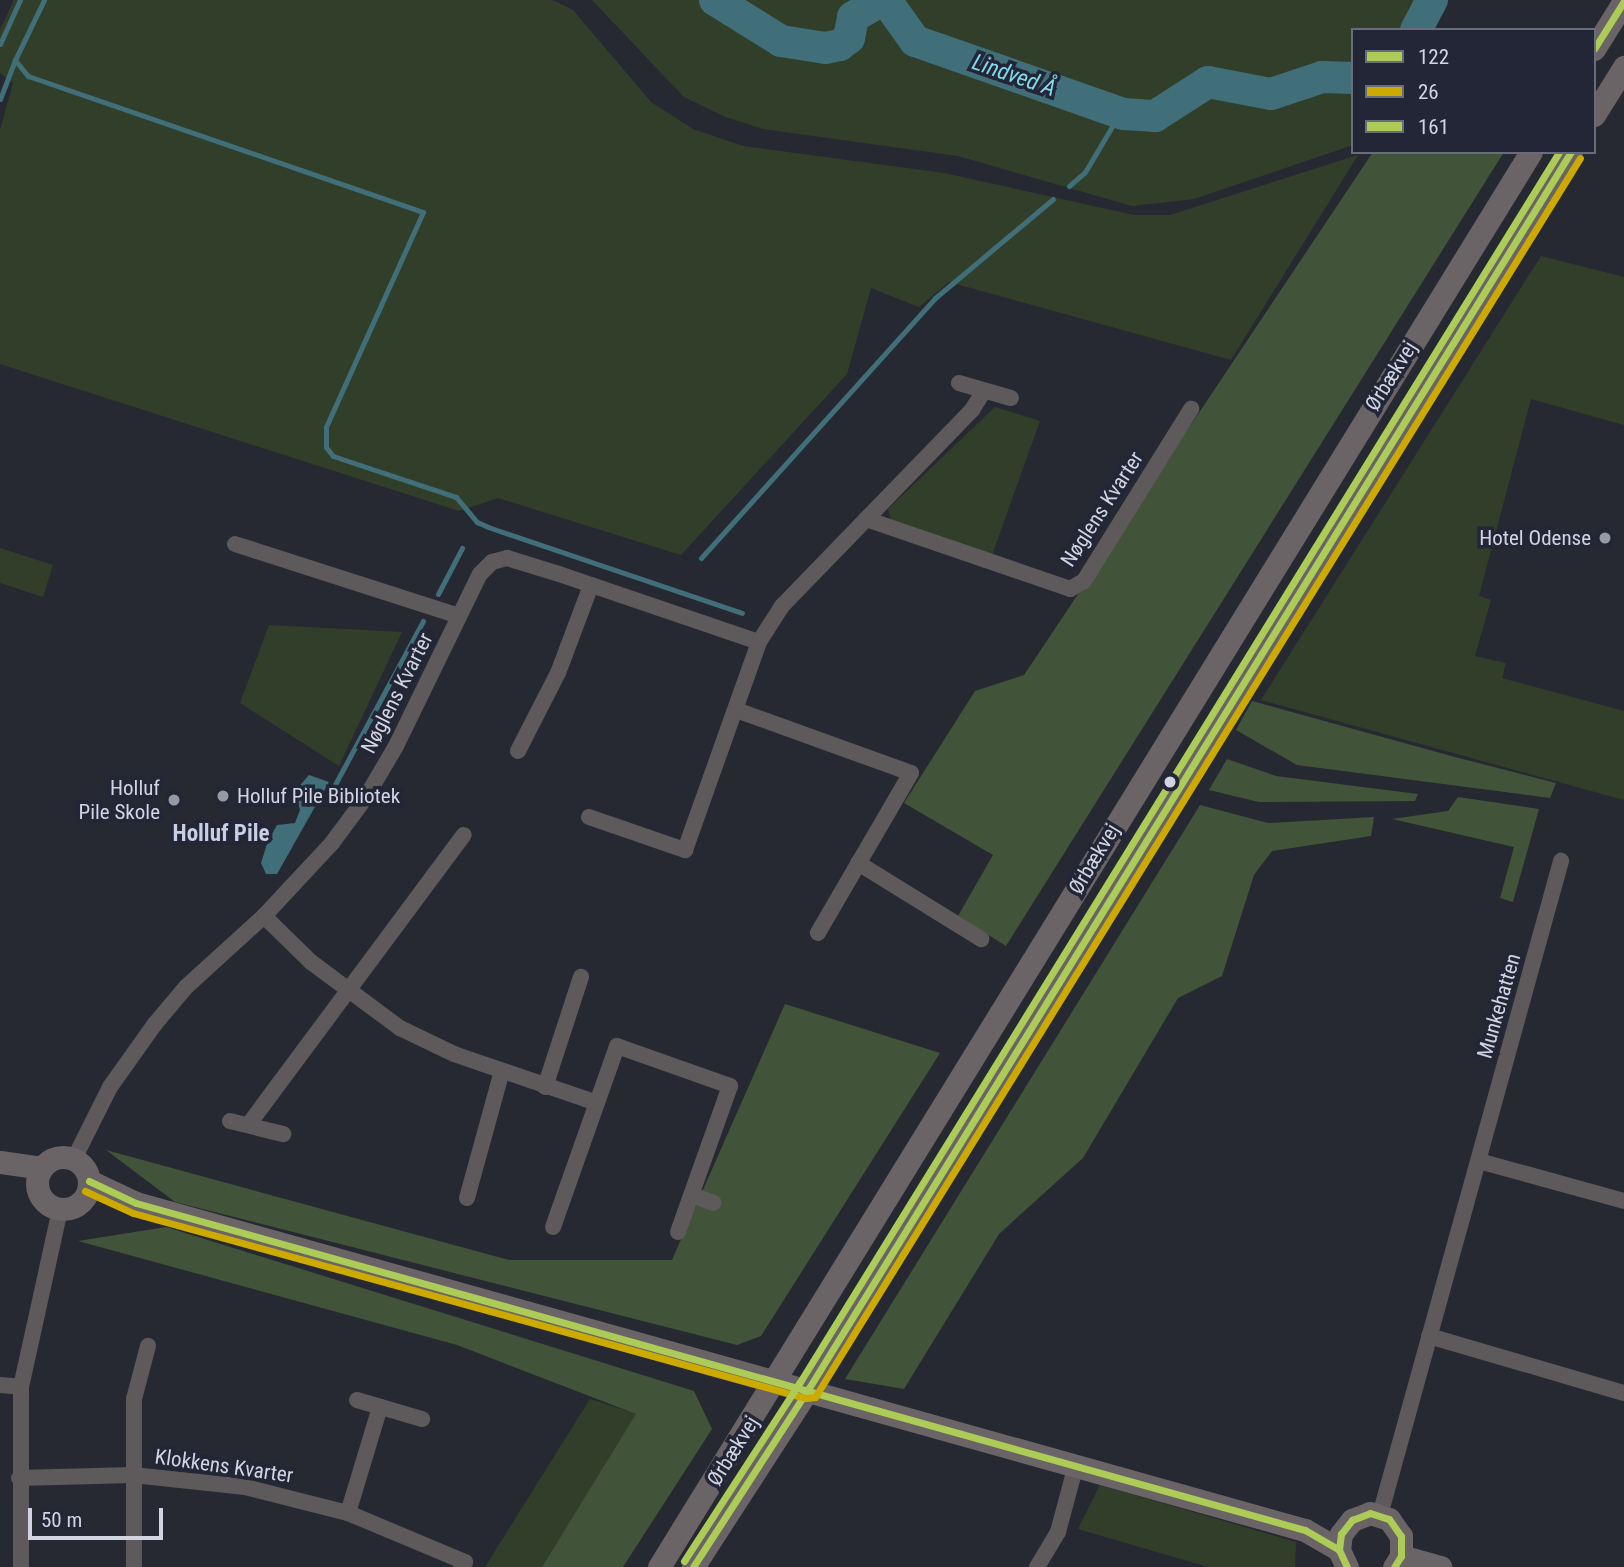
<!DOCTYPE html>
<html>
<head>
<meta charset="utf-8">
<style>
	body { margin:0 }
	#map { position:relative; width:1624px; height:1567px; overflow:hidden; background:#272932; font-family:"Roboto Condensed",sans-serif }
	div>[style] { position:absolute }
	.green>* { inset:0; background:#313f2a }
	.forest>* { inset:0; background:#415338 }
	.water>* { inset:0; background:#406f79 }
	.stream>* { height:5px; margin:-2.5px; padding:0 2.5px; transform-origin:2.5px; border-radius:2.5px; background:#406f79 }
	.river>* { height:32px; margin:-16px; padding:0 16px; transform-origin:16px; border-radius:16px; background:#406f79 }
	.street>* { height:16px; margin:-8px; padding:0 8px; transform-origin:8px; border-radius:8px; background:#5e595b }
	.secondary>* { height:23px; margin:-11.5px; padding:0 11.5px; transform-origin:11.5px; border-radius:11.5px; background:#6a6466 }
	.secondary>.ring { margin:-11.5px; padding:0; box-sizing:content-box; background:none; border:23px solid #6a6466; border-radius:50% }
	.bus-1>* { height:7px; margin:-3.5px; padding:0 3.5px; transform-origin:3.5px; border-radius:3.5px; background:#adcb57 }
	.bus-2>* { height:7px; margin:-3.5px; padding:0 3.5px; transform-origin:3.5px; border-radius:3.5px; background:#ca0 }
	.bus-3>* { height:7px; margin:-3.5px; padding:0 3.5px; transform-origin:3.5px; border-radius:3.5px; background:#adcb57 }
	.dots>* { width:19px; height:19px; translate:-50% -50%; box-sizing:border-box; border:4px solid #222637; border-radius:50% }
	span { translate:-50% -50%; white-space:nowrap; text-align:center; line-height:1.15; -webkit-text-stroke:7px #222637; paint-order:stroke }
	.street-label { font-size:21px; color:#d2d5e1 }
	.poi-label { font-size:21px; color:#d2d5e1 }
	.right { translate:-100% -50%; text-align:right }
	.left { translate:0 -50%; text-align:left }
	.water-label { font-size:23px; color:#81d9ea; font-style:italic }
	.neighbourhood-label { font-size:23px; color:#c8cfe5; font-weight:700 }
	.legend { position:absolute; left:1351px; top:28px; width:245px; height:126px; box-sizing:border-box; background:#222637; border:2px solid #686c7b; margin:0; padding:9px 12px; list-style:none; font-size:21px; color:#d2d5e1 }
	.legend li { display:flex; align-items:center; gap:14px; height:35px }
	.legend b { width:35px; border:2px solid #686c7b }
	.scale { position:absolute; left:28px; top:1508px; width:135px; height:32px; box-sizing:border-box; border:4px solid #d2d5e1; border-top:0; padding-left:9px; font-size:21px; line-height:24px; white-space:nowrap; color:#d2d5e1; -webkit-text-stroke:5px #222637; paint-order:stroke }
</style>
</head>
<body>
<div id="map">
	<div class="green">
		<i style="clip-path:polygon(14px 0,553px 0,573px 10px,651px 102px,693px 129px,743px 146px,944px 173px,1134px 215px,1170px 215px,1358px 155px,1231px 360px,949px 282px,919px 307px,871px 288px,847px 374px,681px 555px,498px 498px,459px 511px,0 364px,0 130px,13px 83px,0 73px,0 30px)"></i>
		<i style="clip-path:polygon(592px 0,1445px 0,1429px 30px,1353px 30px,1353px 145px,1194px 199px,1132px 206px,958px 156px,763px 129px,723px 116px,684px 97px)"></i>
		<i style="clip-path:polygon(1541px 256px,1624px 277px,1624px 425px,1531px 399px,1479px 596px,1491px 600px,1475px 656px,1506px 663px,1502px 678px,1624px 711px,1624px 800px,1261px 700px)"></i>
		<i style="clip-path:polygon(995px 407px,1040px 421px,992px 555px,891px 520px,888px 509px)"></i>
		<i style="clip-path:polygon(0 548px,53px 565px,43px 597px,0 583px)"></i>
		<i style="clip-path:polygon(269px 625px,402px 632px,339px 766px,240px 703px)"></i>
		<i style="clip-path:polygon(590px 1399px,637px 1414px,542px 1567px,485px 1567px)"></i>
		<i style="clip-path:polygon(1100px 1485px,1296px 1542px,1295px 1567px,1208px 1567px,1078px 1529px)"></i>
	</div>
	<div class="forest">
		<i style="clip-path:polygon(1373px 152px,1504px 152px,1006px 946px,958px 916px,993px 855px,904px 803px,975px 691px,1024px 675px)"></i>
		<i style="clip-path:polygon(1252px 701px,1455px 757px,1556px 783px,1550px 798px,1297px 765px,1236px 730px)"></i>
		<i style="clip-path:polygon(1227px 759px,1276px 776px,1418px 794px,1415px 801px,1259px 802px,1209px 790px)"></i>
		<i style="clip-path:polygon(1458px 797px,1539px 809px,1513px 902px,1500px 898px,1514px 847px,1392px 819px,1448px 811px)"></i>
		<i style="clip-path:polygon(1200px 805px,1268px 823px,1374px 817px,1371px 836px,1272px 851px,1254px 875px,1222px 976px,1178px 998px,1083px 1158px,999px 1234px,904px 1389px,845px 1379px)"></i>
		<i style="clip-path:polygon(785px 1004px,940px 1053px,761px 1336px,737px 1345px,175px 1202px,106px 1150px,509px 1260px,672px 1260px)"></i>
		<i style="clip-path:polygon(166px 1227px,694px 1391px,712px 1429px,623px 1567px,542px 1567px,636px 1414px,457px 1345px,78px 1241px)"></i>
	</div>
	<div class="water">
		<i style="clip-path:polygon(309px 775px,329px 782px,277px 874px,266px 874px,261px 863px,268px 841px,277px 825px,295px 823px,300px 810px,295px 791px)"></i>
	</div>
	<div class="stream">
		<i style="left:44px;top:0;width:67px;rotate:115.8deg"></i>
		<i style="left:15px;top:60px;width:21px;rotate:51deg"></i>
		<i style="left:28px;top:76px;width:418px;rotate:19deg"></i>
		<i style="left:423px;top:212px;width:236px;rotate:114.3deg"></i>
		<i style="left:326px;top:427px;width:20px;rotate:90deg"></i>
		<i style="left:326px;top:447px;width:11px;rotate:52deg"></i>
		<i style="left:333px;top:456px;width:130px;rotate:18.4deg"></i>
		<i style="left:456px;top:497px;width:33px;rotate:50deg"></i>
		<i style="left:477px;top:522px;width:12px;rotate:24deg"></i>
		<i style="left:488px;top:527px;width:268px;rotate:18.7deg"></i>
		<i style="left:0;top:44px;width:48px;rotate:-65.6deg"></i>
		<i style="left:0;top:99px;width:42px;rotate:-69deg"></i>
		<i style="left:1069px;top:186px;width:21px;rotate:-41deg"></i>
		<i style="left:1085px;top:172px;width:69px;rotate:-59.3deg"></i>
		<i style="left:701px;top:558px;width:350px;rotate:-48deg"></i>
		<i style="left:935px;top:298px;width:154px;rotate:-40deg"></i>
		<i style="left:438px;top:594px;width:52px;rotate:-62.4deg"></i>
		<i style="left:332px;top:790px;width:192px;rotate:-61.7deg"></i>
	</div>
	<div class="river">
		<i style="left:715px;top:0;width:78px;rotate:31.8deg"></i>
		<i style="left:781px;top:41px;width:45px;rotate:9deg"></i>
		<i style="left:825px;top:48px;width:15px;rotate:-11deg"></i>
		<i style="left:840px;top:45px;width:11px;rotate:-38deg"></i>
		<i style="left:849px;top:38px;width:21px;rotate:-79deg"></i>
		<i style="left:853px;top:17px;width:30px;rotate:-30deg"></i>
		<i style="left:879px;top:2px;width:12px;rotate:20deg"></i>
		<i style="left:890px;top:6px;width:43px;rotate:54.5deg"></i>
		<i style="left:915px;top:41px;width:221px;rotate:19.3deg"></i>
		<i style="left:1124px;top:114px;width:31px;rotate:4deg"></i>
		<i style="left:1155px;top:116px;width:63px;rotate:-32.7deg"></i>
		<i style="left:1208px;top:82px;width:64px;rotate:10.8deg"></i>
		<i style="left:1271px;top:94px;width:54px;rotate:-18.4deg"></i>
		<i style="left:1322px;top:77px;width:31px;rotate:2deg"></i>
		<i style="left:1416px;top:30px;width:34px;rotate:-62deg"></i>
	</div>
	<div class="street">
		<i style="left:959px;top:383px;width:54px;rotate:16.1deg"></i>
		<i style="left:866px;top:519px;width:216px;rotate:18.9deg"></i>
		<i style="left:1070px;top:589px;width:16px;rotate:-30deg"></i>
		<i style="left:1084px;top:581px;width:203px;rotate:-58.1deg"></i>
		<i style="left:235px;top:544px;width:235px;rotate:17.8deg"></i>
		<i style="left:736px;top:710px;width:186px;rotate:19.8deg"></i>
		<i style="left:911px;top:773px;width:185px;rotate:120.2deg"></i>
		<i style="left:518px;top:751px;width:88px;rotate:-62.9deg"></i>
		<i style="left:558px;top:673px;width:94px;rotate:-69.4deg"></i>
		<i style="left:589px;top:817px;width:102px;rotate:19deg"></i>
		<i style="left:685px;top:850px;width:221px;rotate:-70.4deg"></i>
		<i style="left:858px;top:863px;width:145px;rotate:31.7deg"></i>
		<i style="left:264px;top:916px;width:66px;rotate:44.4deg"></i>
		<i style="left:311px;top:962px;width:111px;rotate:36.6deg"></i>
		<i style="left:400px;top:1028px;width:60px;rotate:25.7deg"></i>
		<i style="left:454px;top:1054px;width:151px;rotate:18.9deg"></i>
		<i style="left:545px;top:1087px;width:116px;rotate:-71.9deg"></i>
		<i style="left:230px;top:1121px;width:55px;rotate:13.8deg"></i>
		<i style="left:249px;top:1124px;width:360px;rotate:-53.4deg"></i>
		<i style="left:74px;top:1159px;width:80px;rotate:-63.4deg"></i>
		<i style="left:110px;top:1087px;width:76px;rotate:-54.6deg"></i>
		<i style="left:154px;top:1025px;width:50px;rotate:-49.9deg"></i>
		<i style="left:186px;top:987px;width:105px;rotate:-42.3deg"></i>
		<i style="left:264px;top:916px;width:100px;rotate:-47deg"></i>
		<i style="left:332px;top:843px;width:57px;rotate:-53.5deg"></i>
		<i style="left:366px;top:797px;width:59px;rotate:-59.5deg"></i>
		<i style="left:396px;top:746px;width:191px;rotate:-64deg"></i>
		<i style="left:480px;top:574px;width:17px;rotate:-45deg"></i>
		<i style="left:492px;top:562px;width:16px;rotate:-15deg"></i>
		<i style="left:507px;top:558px;width:54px;rotate:17.1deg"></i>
		<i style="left:559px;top:574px;width:211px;rotate:18.8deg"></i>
		<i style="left:759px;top:642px;width:43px;rotate:-57.4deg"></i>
		<i style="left:782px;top:606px;width:273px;rotate:-45.9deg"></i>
		<i style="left:972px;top:410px;width:22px;rotate:-58deg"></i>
		<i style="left:1479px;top:1161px;width:150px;rotate:15.4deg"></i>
		<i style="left:692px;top:1195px;width:23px;rotate:20deg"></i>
		<i style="left:467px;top:1198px;width:132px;rotate:-74.6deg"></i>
		<i style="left:553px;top:1227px;width:192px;rotate:-70.5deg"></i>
		<i style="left:617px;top:1046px;width:120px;rotate:19.5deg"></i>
		<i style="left:730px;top:1086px;width:155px;rotate:109.6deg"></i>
		<i style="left:1429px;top:1336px;width:203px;rotate:16.3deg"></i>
		<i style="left:0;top:1385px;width:21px;rotate:5deg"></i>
		<i style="left:357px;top:1400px;width:68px;rotate:16.3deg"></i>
		<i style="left:19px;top:1478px;width:114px;rotate:-1.5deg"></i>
		<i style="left:133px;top:1475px;width:113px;rotate:6.1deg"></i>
		<i style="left:245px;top:1487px;width:106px;rotate:14.2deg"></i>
		<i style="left:348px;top:1513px;width:127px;rotate:22.7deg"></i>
		<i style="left:465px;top:1562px;width:6px;rotate:129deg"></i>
		<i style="left:348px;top:1513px;width:111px;rotate:-73.2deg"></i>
		<i style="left:1380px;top:1515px;width:679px;rotate:-74.53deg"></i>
		<i style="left:21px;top:1567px;width:180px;rotate:-90deg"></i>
		<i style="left:21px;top:1387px;width:182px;rotate:-77.6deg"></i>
		<i style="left:134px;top:1567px;width:168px;rotate:-90deg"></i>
		<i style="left:134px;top:1399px;width:55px;rotate:-75.2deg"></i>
		<i style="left:1037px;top:1567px;width:41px;rotate:-59deg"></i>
		<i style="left:1058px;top:1532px;width:69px;rotate:-75deg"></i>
	</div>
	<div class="secondary">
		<i style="left:1594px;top:49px;width:57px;rotate:-58deg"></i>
		<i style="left:1594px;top:115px;width:57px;rotate:-58deg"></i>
		<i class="ring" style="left:37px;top:1157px;width:29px;height:29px"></i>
		<i style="left:0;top:1162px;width:42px;rotate:8.1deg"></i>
		<i style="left:89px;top:1181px;width:52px;rotate:25.1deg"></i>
		<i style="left:136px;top:1203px;width:1214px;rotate:15.63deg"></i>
		<i style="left:1305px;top:1530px;width:39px;rotate:30deg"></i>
		<i style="left:1401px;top:1556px;width:41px;rotate:15.8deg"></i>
		<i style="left:659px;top:1567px;width:1662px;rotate:-58.36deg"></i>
		<i style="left:693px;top:1567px;width:213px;rotate:-57.1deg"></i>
		<i style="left:809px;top:1388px;width:1452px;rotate:-58.35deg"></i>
		<i style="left:1347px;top:1567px;width:19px;rotate:-115deg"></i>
		<i style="left:1339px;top:1550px;width:16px;rotate:-83deg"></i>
		<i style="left:1341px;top:1534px;width:18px;rotate:-52deg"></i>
		<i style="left:1352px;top:1520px;width:19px;rotate:-21deg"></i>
		<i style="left:1370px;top:1513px;width:20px;rotate:18deg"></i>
		<i style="left:1389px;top:1519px;width:21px;rotate:55deg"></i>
		<i style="left:1401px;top:1536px;width:20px;rotate:90deg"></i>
		<i style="left:1401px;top:1556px;width:13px;rotate:122deg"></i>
	</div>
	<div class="bus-1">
		<i style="left:1594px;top:49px;width:57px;rotate:-58deg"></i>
		<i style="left:89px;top:1181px;width:52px;rotate:25.1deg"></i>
		<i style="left:136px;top:1203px;width:1214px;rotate:15.63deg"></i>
		<i style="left:1305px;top:1530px;width:39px;rotate:30deg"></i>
		<i style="left:693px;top:1567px;width:213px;rotate:-57.1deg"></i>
		<i style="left:809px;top:1388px;width:1452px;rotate:-58.35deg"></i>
		<i style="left:1347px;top:1567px;width:19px;rotate:-115deg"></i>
		<i style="left:1339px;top:1550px;width:16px;rotate:-83deg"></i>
		<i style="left:1341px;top:1534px;width:18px;rotate:-52deg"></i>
		<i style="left:1352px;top:1520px;width:19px;rotate:-21deg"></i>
		<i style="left:1370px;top:1513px;width:20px;rotate:18deg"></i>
		<i style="left:1389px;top:1519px;width:21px;rotate:55deg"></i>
		<i style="left:1401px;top:1536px;width:20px;rotate:90deg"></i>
		<i style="left:1401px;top:1556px;width:13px;rotate:122deg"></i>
	</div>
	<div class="bus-2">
		<i style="left:85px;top:1191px;width:53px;rotate:24.6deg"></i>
		<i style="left:133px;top:1213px;width:698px;rotate:15.37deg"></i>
		<i style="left:806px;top:1398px;width:9px;rotate:-6deg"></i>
		<i style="left:815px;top:1397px;width:1456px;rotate:-58.31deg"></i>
	</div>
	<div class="bus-3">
		<i style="left:684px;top:1561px;width:213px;rotate:-57.1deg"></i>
		<i style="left:800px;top:1382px;width:1445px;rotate:-58.32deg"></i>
	</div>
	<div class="dots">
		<i style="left:1605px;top:538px;background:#9699a4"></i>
		<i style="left:1170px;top:782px;background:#d2d5e1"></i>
		<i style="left:223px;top:796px;background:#9699a4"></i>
		<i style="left:174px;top:800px;background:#9699a4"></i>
	</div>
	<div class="street-label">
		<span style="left:1391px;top:376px;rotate:-58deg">Ørbækvej</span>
		<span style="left:1102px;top:509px;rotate:-57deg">Nøglens Kvarter</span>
		<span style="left:397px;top:693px;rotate:-63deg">Nøglens Kvarter</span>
		<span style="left:1094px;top:859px;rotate:-59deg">Ørbækvej</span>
		<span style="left:1499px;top:1006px;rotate:-74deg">Munkehatten</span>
		<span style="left:733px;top:1451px;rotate:-58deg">Ørbækvej</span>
		<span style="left:224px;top:1466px;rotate:8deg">Klokkens Kvarter</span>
	</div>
	<div class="poi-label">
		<span class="right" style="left:1591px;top:538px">Hotel Odense</span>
		<span class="right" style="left:160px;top:800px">Holluf<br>Pile Skole</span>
		<span class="left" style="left:237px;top:796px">Holluf Pile Bibliotek</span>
	</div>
	<div class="water-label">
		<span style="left:1014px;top:76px;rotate:19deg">Lindved Å</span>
	</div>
	<div class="neighbourhood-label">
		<span style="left:221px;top:834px">Holluf Pile</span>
	</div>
	<ul class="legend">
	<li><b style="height:9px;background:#adcb57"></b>122</li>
	<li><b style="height:9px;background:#ca0"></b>26</li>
	<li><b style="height:9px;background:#adcb57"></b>161</li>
	</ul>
	<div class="scale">50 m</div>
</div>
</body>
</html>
